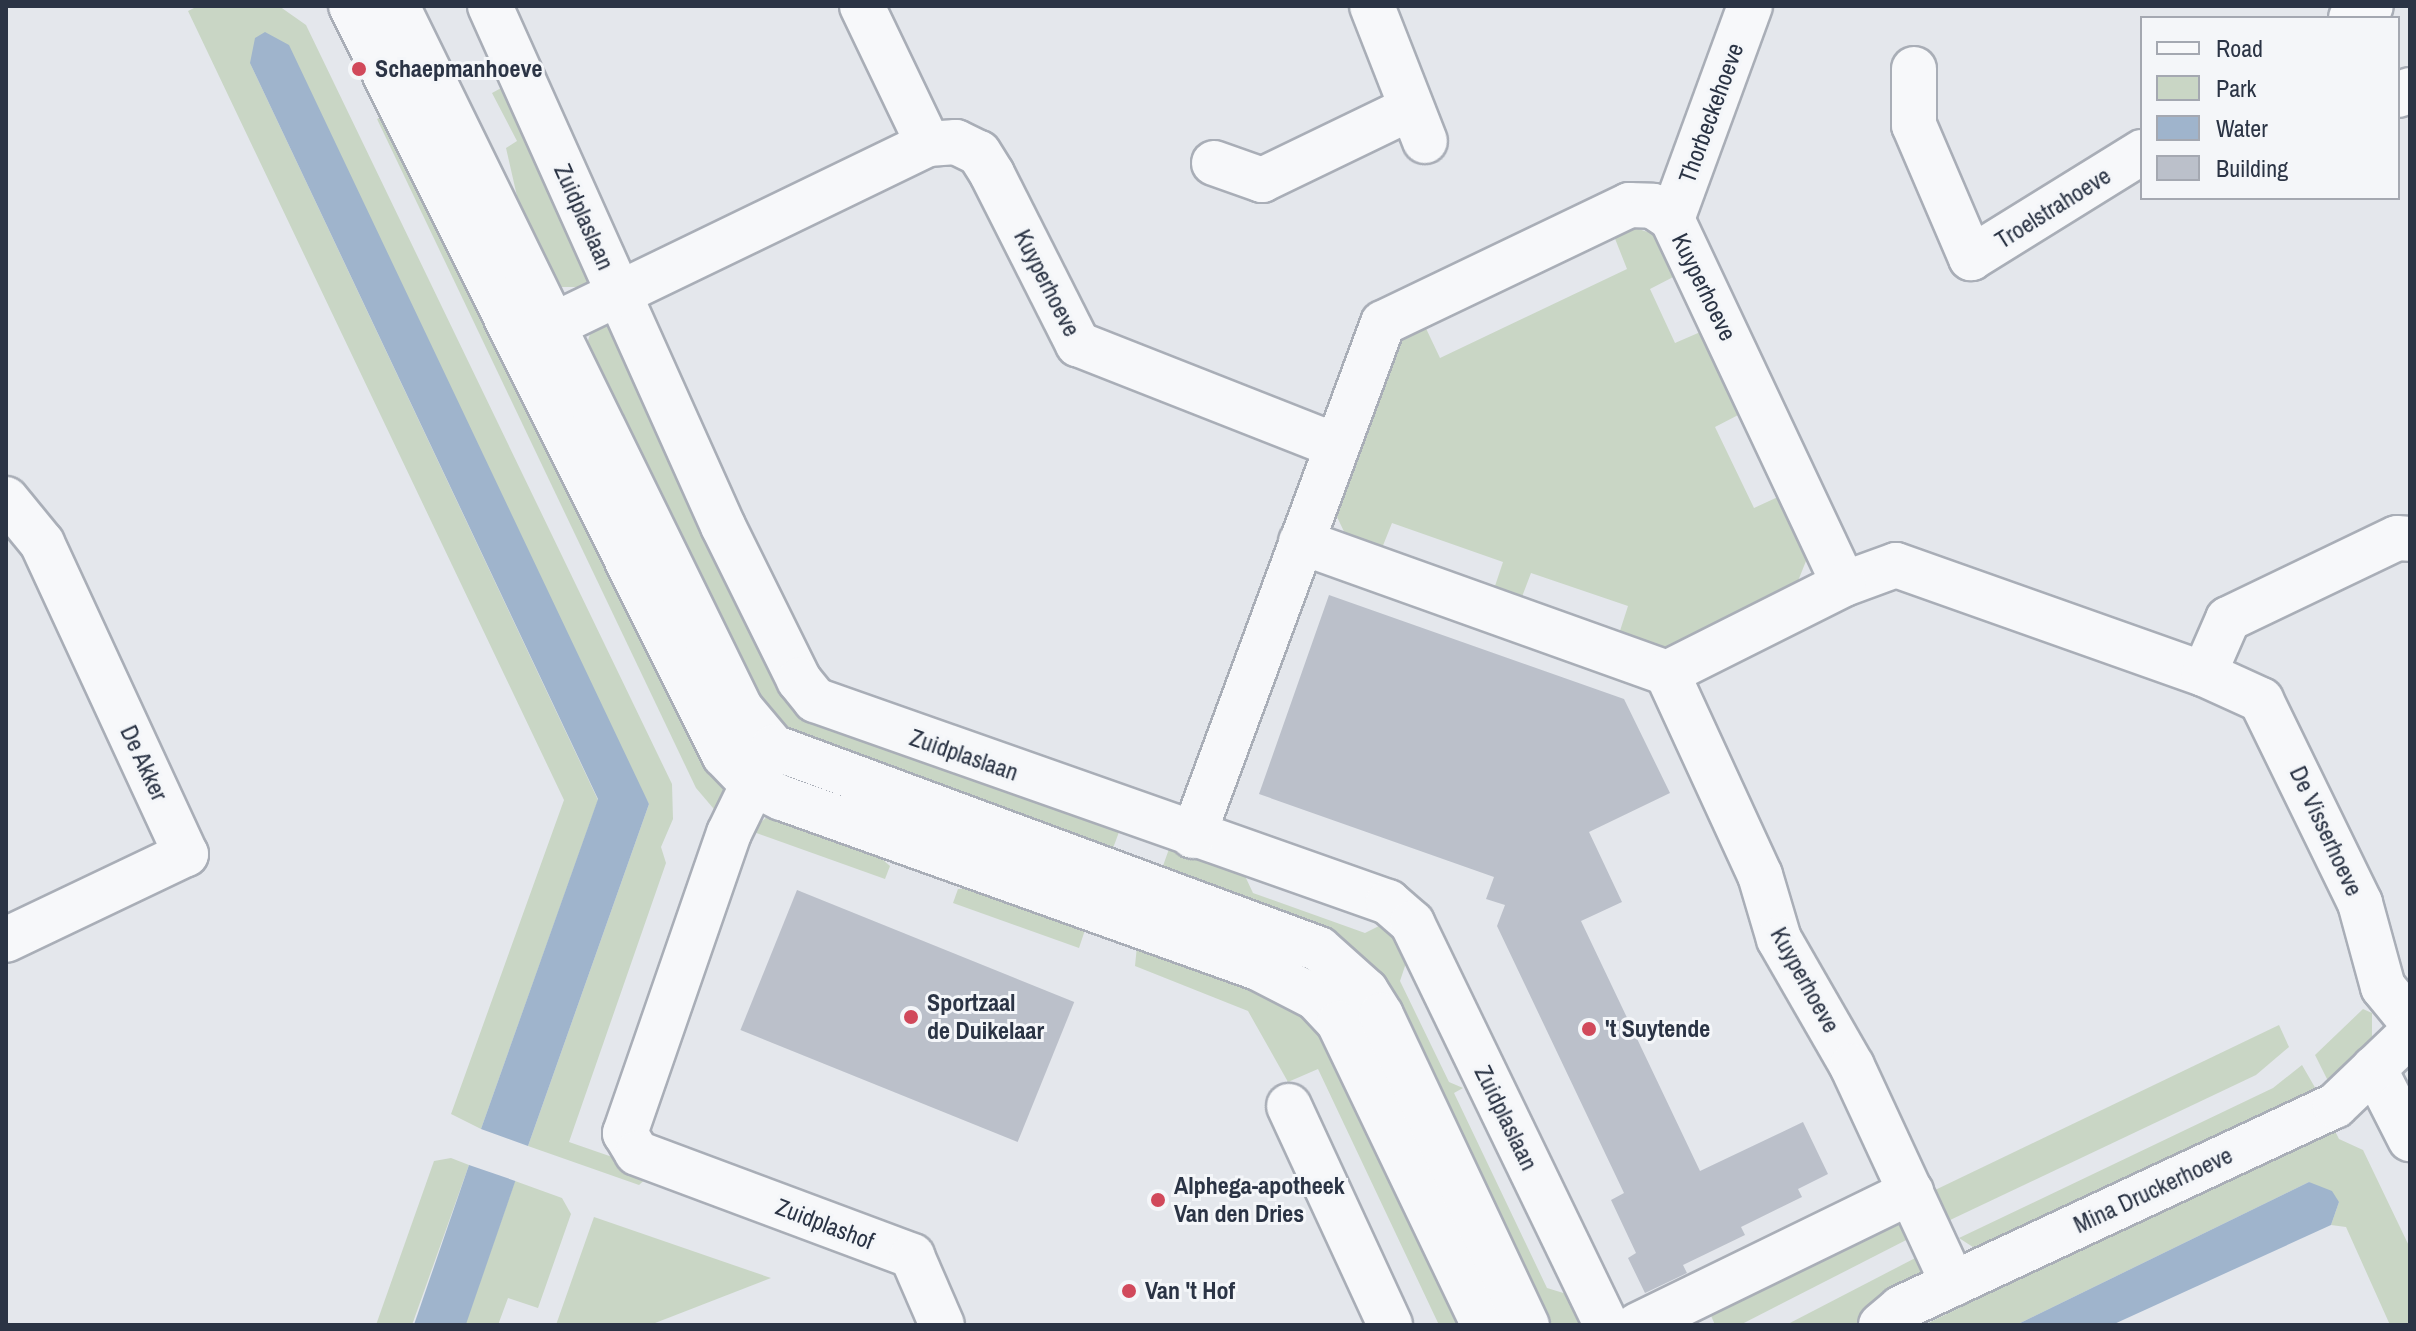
<!DOCTYPE html>
<html>
<head>
<meta charset="utf-8">
<style>
	body { margin:0 }
	#map { position:relative; width:2416px; height:1331px; overflow:hidden; background:#e4e7ec; font-family:"Archivo Narrow",sans-serif }
	div>[style] { position:absolute }
	.green>* { inset:0; background:#c9d6c5 }
	.water>* { inset:0; background:#9fb4cc; transform-origin:0 0 }
	.building>* { inset:0; background:#bbc0ca; transform-origin:0 0 }
	.roads { filter:drop-shadow(2px 0 #a9aeb7) drop-shadow(-2px 0 #a9aeb7) drop-shadow(0 2px #a9aeb7) drop-shadow(0 -2px #a9aeb7) }
	.minor>* { height:44px; margin:-22px; padding:0 22px; transform-origin:22px; border-radius:22px; background:#f7f8fa }
	.dots>* { width:22px; height:22px; translate:-50% -50%; box-sizing:border-box; border:4px solid #f4f6f9; border-radius:50% }
	span { translate:-50% -50%; white-space:nowrap; text-align:center; line-height:1.15; -webkit-text-stroke:6px #f4f6f9; paint-order:stroke }
	.poi-label { font-size:24px; color:#2b3445; font-weight:700 }
	.left { translate:0 -50%; text-align:left }
	.street-label { font-size:24px; color:#2b3445 }
	.frame { position:absolute; inset:0; border:8px solid #2b3445; pointer-events:none }
	.legend { position:absolute; left:2140px; top:16px; width:260px; height:184px; box-sizing:border-box; background:#f4f6f9; border:2px solid #a4a8b1; margin:0; padding:10px 14px; list-style:none; font-size:24px; color:#2b3445 }
	.legend li { display:flex; align-items:center; gap:16px; height:40px }
	.legend b { width:40px; border:2px solid #a4a8b1 }
</style>
</head>
<body>
<div id="map">
	<div class="green">
		<i style="clip-path:polygon(198px 6px,279px 6px,306px 25px,672px 784px,673px 819px,661px 847px,666px 863px,569px 1142px,644px 1168px,649px 1176px,639px 1185px,528px 1146px,649px 804px,250px 63px,598px 800px,481px 1129px,451px 1114px,564px 800px,188px 11px)"></i>
		<i style="clip-path:polygon(503px 87px,592px 274px,589px 287px,559px 287px,527px 240px,506px 148px,517px 141px,492px 93px)"></i>
		<i style="clip-path:polygon(392px 111px,727px 788px,719px 815px,696px 788px,377px 119px)"></i>
		<i style="clip-path:polygon(1626px 225px,1660px 236px,1679px 274px,1650px 289px,1675px 343px,1705px 330px,1744px 412px,1715px 427px,1754px 508px,1782px 495px,1810px 551px,1796px 586px,1657px 652px,1618px 637px,1628px 606px,1531px 573px,1520px 602px,1493px 592px,1503px 562px,1392px 523px,1380px 553px,1349px 542px,1328px 498px,1381px 349px,1422px 320px,1440px 358px,1627px 269px,1612px 231px)"></i>
		<i style="clip-path:polygon(605px 320px,765px 656px,806px 718px,1119px 832px,1109px 859px,830px 760px,766px 720px,584px 353px,591px 331px)"></i>
		<i style="clip-path:polygon(769px 815px,857px 837px,890px 866px,885px 879px,751px 831px)"></i>
		<i style="clip-path:polygon(1169px 849px,1245px 876px,1253px 893px,1365px 933px,1383px 924px,1395px 932px,1408px 957px,1400px 981px,1449px 1082px,1463px 1088px,1454px 1093px,1547px 1288px,1570px 1295px,1584px 1325px,1541px 1325px,1386px 1003px,1159px 877px)"></i>
		<i style="clip-path:polygon(998px 887px,1089px 918px,1079px 948px,953px 903px,958px 889px)"></i>
		<i style="clip-path:polygon(1138px 936px,1316px 1018px,1471px 1325px,1439px 1325px,1318px 1069px,1288px 1082px,1248px 1011px,1135px 966px)"></i>
		<i style="clip-path:polygon(2363px 1009px,2372px 1013px,2372px 1037px,2330px 1085px,2315px 1055px)"></i>
		<i style="clip-path:polygon(2279px 1025px,2289px 1047px,2256px 1075px,1948px 1221px,1933px 1191px)"></i>
		<i style="clip-path:polygon(2302px 1065px,2317px 1091px,1979px 1251px,1959px 1238px,2273px 1088px)"></i>
		<i style="clip-path:polygon(2333px 1127px,2339px 1139px,2363px 1150px,2410px 1248px,2410px 1325px,2390px 1325px,2346px 1227px,2331px 1225px,2339px 1202px,2309px 1182px,2016px 1325px,1924px 1325px)"></i>
		<i style="clip-path:polygon(451px 1158px,469px 1165px,412px 1325px,376px 1325px,434px 1161px)"></i>
		<i style="clip-path:polygon(515px 1181px,562px 1198px,571px 1214px,538px 1308px,508px 1298px,498px 1325px,465px 1325px)"></i>
		<i style="clip-path:polygon(594px 1217px,771px 1278px,650px 1325px,556px 1325px)"></i>
		<i style="clip-path:polygon(1909px 1218px,1916px 1235px,1740px 1325px,1715px 1325px,1709px 1311px)"></i>
		<i style="clip-path:polygon(1923px 1254px,1921px 1274px,1869px 1325px,1786px 1325px)"></i>
	</div>
	<div class="water">
		<i style="clip-path:polygon(265px 32px,289px 45px,649px 804px,528px 1146px,481px 1129px,598px 799px,250px 63px,255px 38px)"></i>
		<i style="left:469px;top:1165px;width:49px;height:170px;rotate:19deg"></i>
		<i style="clip-path:polygon(2309px 1182px,2332px 1191px,2339px 1202px,2331px 1225px,2112px 1325px,2016px 1325px)"></i>
	</div>
	<div class="building">
		<i style="clip-path:polygon(1329px 595px,1624px 699px,1670px 793px,1589px 832px,1622px 902px,1581px 921px,1700px 1171px,1803px 1122px,1828px 1174px,1798px 1189px,1802px 1197px,1741px 1227px,1745px 1235px,1683px 1265px,1687px 1273px,1645px 1293px,1628px 1258px,1636px 1253px,1611px 1200px,1624px 1193px,1497px 926px,1505px 905px,1486px 899px,1494px 877px,1259px 794px)"></i>
		<i style="left:797px;top:890px;width:299px;height:151px;rotate:22deg"></i>
	</div>
	<div class="roads">
		<div class="minor">
			<i style="left:351px;top:6px;width:837px;rotate:63.53deg"></i>
			<i style="left:724px;top:755px;width:37px;rotate:46deg"></i>
			<i style="left:750px;top:782px;width:36px;rotate:27deg"></i>
			<i style="left:782px;top:798px;width:505px;rotate:19.65deg"></i>
			<i style="left:1258px;top:968px;width:65px;rotate:27.3deg"></i>
			<i style="left:1316px;top:998px;width:34px;rotate:47deg"></i>
			<i style="left:1339px;top:1023px;width:335px;rotate:64.4deg"></i>
			<i style="left:397px;top:6px;width:783px;rotate:63.93deg"></i>
			<i style="left:741px;top:709px;width:50px;rotate:49.9deg"></i>
			<i style="left:773px;top:747px;width:582px;rotate:20.3deg"></i>
			<i style="left:1319px;top:949px;width:63px;rotate:41.8deg"></i>
			<i style="left:1366px;top:991px;width:28px;rotate:58deg"></i>
			<i style="left:1381px;top:1015px;width:343px;rotate:64.8deg"></i>
			<i style="left:490px;top:6px;width:570px;rotate:65.86deg"></i>
			<i style="left:723px;top:526px;width:172px;rotate:63.7deg"></i>
			<i style="left:799px;top:680px;width:26px;rotate:51deg"></i>
			<i style="left:815px;top:700px;width:608px;rotate:19.42deg"></i>
			<i style="left:1388px;top:902px;width:32px;rotate:41deg"></i>
			<i style="left:1412px;top:923px;width:446px;rotate:64.2deg"></i>
			<i style="left:862px;top:6px;width:153px;rotate:64.4deg"></i>
			<i style="left:928px;top:144px;width:28px;rotate:-4deg"></i>
			<i style="left:956px;top:142px;width:25px;rotate:26deg"></i>
			<i style="left:979px;top:153px;width:25px;rotate:58deg"></i>
			<i style="left:992px;top:174px;width:191px;rotate:63.2deg"></i>
			<i style="left:1078px;top:344px;width:275px;rotate:21.5deg"></i>
			<i style="left:1372px;top:6px;width:145px;rotate:68.6deg"></i>
			<i style="left:2351px;top:18px;width:23px;rotate:-31deg"></i>
			<i style="left:1914px;top:69px;width:56px;rotate:90deg"></i>
			<i style="left:1914px;top:125px;width:145px;rotate:66.8deg"></i>
			<i style="left:1971px;top:258px;width:201px;rotate:-31.8deg"></i>
			<i style="left:2398px;top:95px;width:13px;rotate:-23deg"></i>
			<i style="left:1214px;top:163px;width:51px;rotate:19.5deg"></i>
			<i style="left:1262px;top:180px;width:165px;rotate:-25.8deg"></i>
			<i style="left:1672px;top:219px;width:227px;rotate:-69.9deg"></i>
			<i style="left:531px;top:336px;width:441px;rotate:-25.8deg"></i>
			<i style="left:6px;top:499px;width:57px;rotate:50.7deg"></i>
			<i style="left:42px;top:543px;width:343px;rotate:65.2deg"></i>
			<i style="left:186px;top:854px;width:199px;rotate:154.5deg"></i>
			<i style="left:1301px;top:542px;width:389px;rotate:19.7deg"></i>
			<i style="left:1667px;top:673px;width:222px;rotate:65.3deg"></i>
			<i style="left:1760px;top:875px;width:67px;rotate:73.5deg"></i>
			<i style="left:1779px;top:939px;width:146px;rotate:60.1deg"></i>
			<i style="left:1852px;top:1066px;width:240px;rotate:65.1deg"></i>
			<i style="left:1844px;top:584px;width:55px;rotate:-20.1deg"></i>
			<i style="left:1896px;top:565px;width:327px;rotate:19.5deg"></i>
			<i style="left:2204px;top:674px;width:63px;rotate:24.5deg"></i>
			<i style="left:2261px;top:700px;width:226px;rotate:64deg"></i>
			<i style="left:2360px;top:903px;width:87px;rotate:74.7deg"></i>
			<i style="left:2383px;top:987px;width:43px;rotate:50.7deg"></i>
			<i style="left:2204px;top:674px;width:60px;rotate:-66.4deg"></i>
			<i style="left:2228px;top:619px;width:187px;rotate:-25.6deg"></i>
			<i style="left:2397px;top:538px;width:13px;rotate:4deg"></i>
			<i style="left:765px;top:759px;width:82px;rotate:115.9deg"></i>
			<i style="left:729px;top:833px;width:318px;rotate:109.1deg"></i>
			<i style="left:625px;top:1133px;width:23px;rotate:59deg"></i>
			<i style="left:637px;top:1153px;width:294px;rotate:20.5deg"></i>
			<i style="left:912px;top:1256px;width:75px;rotate:66.5deg"></i>
			<i style="left:1193px;top:836px;width:547px;rotate:-69.68deg"></i>
			<i style="left:1383px;top:323px;width:273px;rotate:-25.6deg"></i>
			<i style="left:1629px;top:205px;width:24px;rotate:2deg"></i>
			<i style="left:1653px;top:206px;width:23px;rotate:34deg"></i>
			<i style="left:1672px;top:219px;width:403px;rotate:64.8deg"></i>
			<i style="left:1844px;top:584px;width:198px;rotate:153.3deg"></i>
			<i style="left:2374px;top:1068px;width:80px;rotate:63.1deg"></i>
			<i style="left:1289px;top:1106px;width:241px;rotate:65.2deg"></i>
			<i style="left:1638px;top:1325px;width:304px;rotate:-26deg"></i>
			<i style="left:1881px;top:1325px;width:26px;rotate:-40deg"></i>
			<i style="left:1901px;top:1308px;width:479px;rotate:-25deg"></i>
			<i style="left:2335px;top:1106px;width:104px;rotate:-43.8deg"></i>
		</div>
	</div>
	<div class="dots">
		<i style="left:359px;top:69px;background:#d1495b"></i>
		<i style="left:911px;top:1017px;background:#d1495b"></i>
		<i style="left:1589px;top:1029px;background:#d1495b"></i>
		<i style="left:1158px;top:1200px;background:#d1495b"></i>
		<i style="left:1129px;top:1291px;background:#d1495b"></i>
	</div>
	<div class="poi-label">
		<span class="left" style="left:375px;top:69px">Schaepmanhoeve</span>
		<span class="left" style="left:927px;top:1017px">Sportzaal<br>de Duikelaar</span>
		<span class="left" style="left:1605px;top:1029px">'t Suytende</span>
		<span class="left" style="left:1174px;top:1200px">Alphega-apotheek<br>Van den Dries</span>
		<span class="left" style="left:1145px;top:1291px">Van 't Hof</span>
	</div>
	<div class="street-label">
		<span style="left:1711px;top:113px;rotate:-70deg">Thorbeckehoeve</span>
		<span style="left:2053px;top:208px;rotate:-32deg">Troelstrahoeve</span>
		<span style="left:584px;top:217px;rotate:66deg">Zuidplaslaan</span>
		<span style="left:1047px;top:283px;rotate:63deg">Kuyperhoeve</span>
		<span style="left:1704px;top:287px;rotate:64deg">Kuyperhoeve</span>
		<span style="left:964px;top:755px;rotate:19deg">Zuidplaslaan</span>
		<span style="left:144px;top:763px;rotate:65deg">De Akker</span>
		<span style="left:2326px;top:831px;rotate:65deg">De Visserhoeve</span>
		<span style="left:1805px;top:980px;rotate:61deg">Kuyperhoeve</span>
		<span style="left:1506px;top:1118px;rotate:64deg">Zuidplaslaan</span>
		<span style="left:2153px;top:1190px;rotate:-25deg">Mina Druckerhoeve</span>
		<span style="left:825px;top:1224px;rotate:21deg">Zuidplashof</span>
	</div>
	<div class="frame"></div>
	<ul class="legend">
	<li><b style="height:10px;background:#f7f8fa"></b>Road</li>
	<li><b style="height:22px;background:#c9d6c5"></b>Park</li>
	<li><b style="height:22px;background:#9fb4cc"></b>Water</li>
	<li><b style="height:22px;background:#bbc0ca"></b>Building</li>
	</ul>
</div>
</body>
</html>
